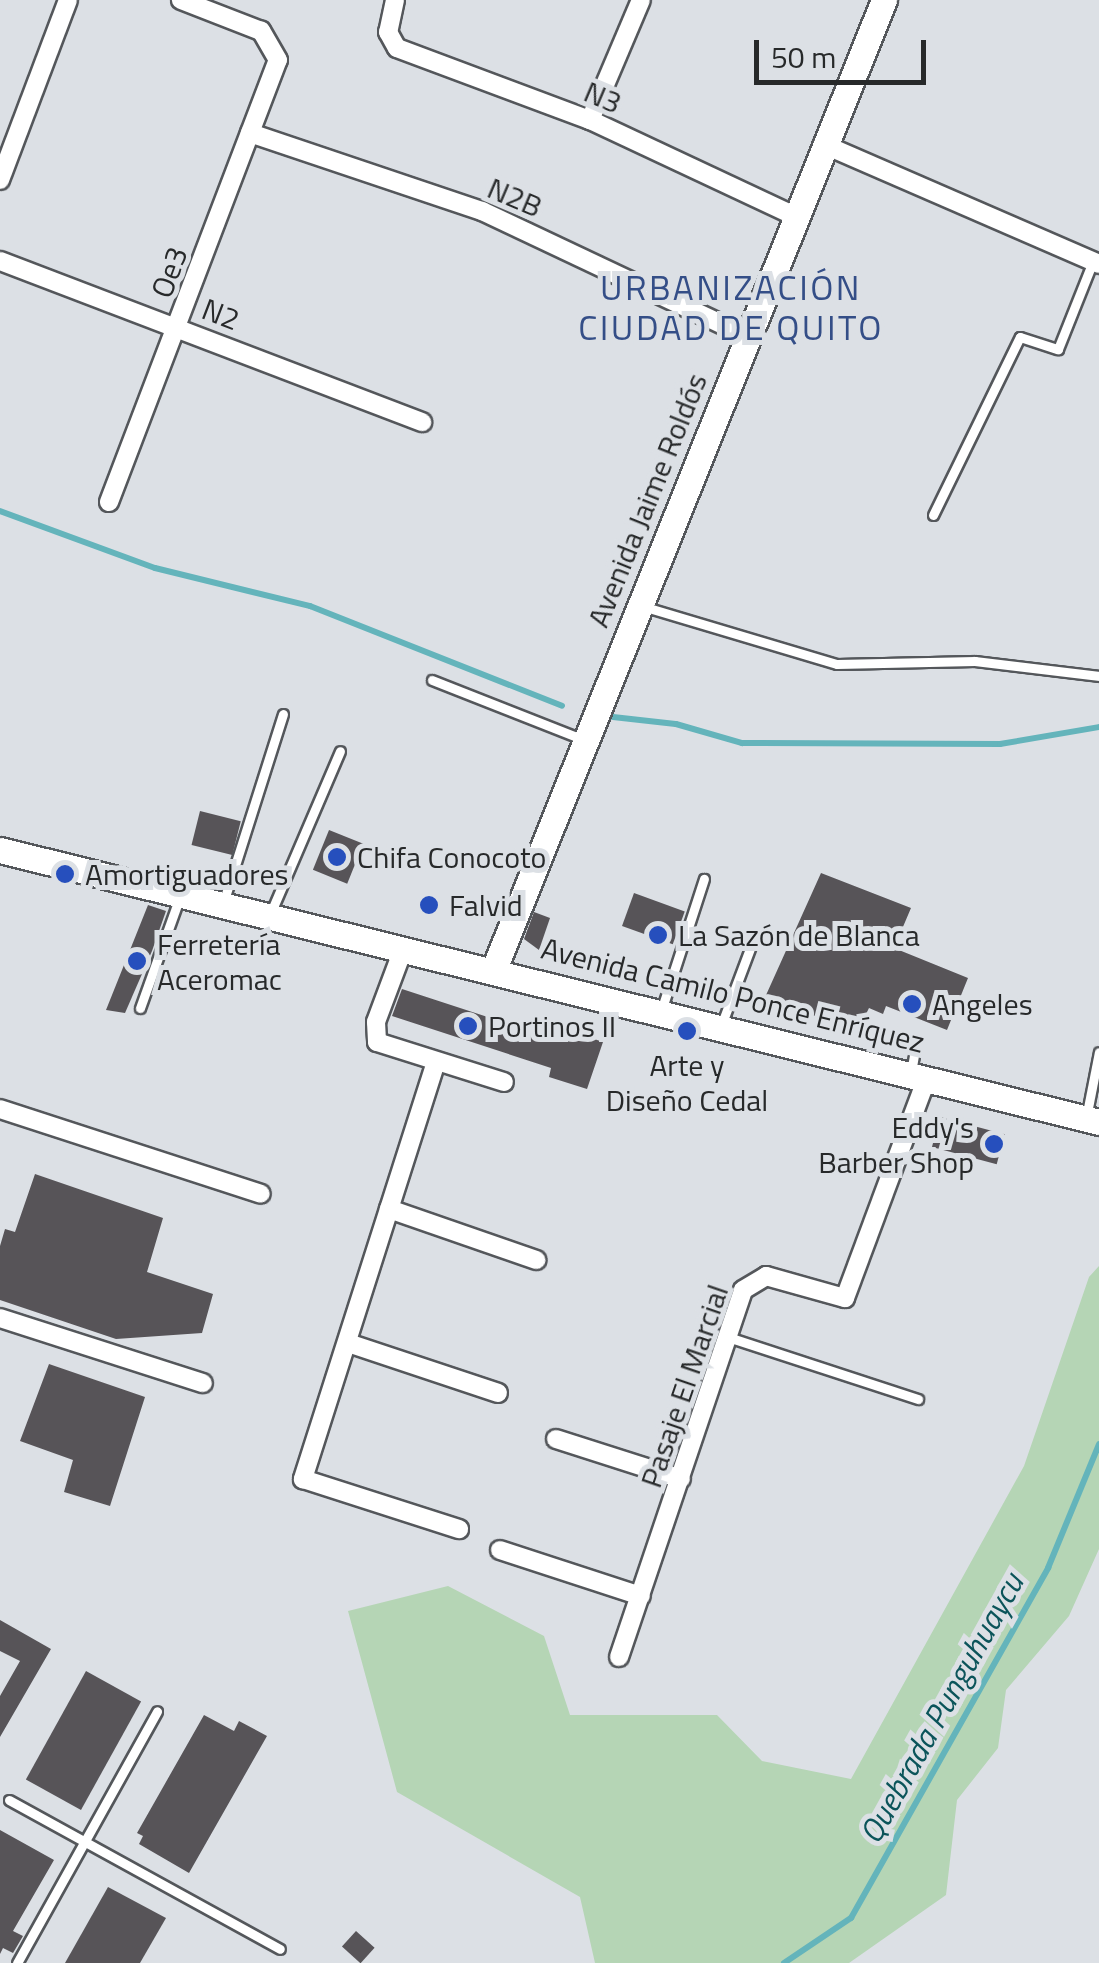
<!DOCTYPE html>
<html>
<head>
<meta charset="utf-8">
<style>
	body { margin:0 }
	#map { position:relative; width:1099px; height:1963px; overflow:hidden; background:#dce0e5; font-family:"Titillium Web",sans-serif }
	div>[style] { position:absolute }
	.green>* { inset:0; background:#b5d5b5 }
	.stream>* { height:6px; margin:-3px; padding:0 3px; transform-origin:3px; border-radius:3px; background:#64b4bb }
	.building>* { inset:0; background:#575458; transform-origin:0 0 }
	.roads { filter:drop-shadow(2px 0 #54575b) drop-shadow(-2px 0 #54575b) drop-shadow(0 2px #54575b) drop-shadow(0 -2px #54575b) }
	.lane>* { height:9px; margin:-4.5px; padding:0 4.5px; transform-origin:4.5px; border-radius:4.5px; background:#fff }
	.street>* { height:18px; margin:-9px; padding:0 9px; transform-origin:9px; border-radius:9px; background:#fff }
	.secondary>* { height:25px; margin:-12.5px; padding:0 12.5px; transform-origin:12.5px; border-radius:12.5px; background:#fff }
	.dots>* { width:28px; height:28px; translate:-50% -50%; box-sizing:border-box; border:5px solid #dce0e5; border-radius:50% }
	span { translate:-50% -50%; white-space:nowrap; text-align:center; line-height:1.15; -webkit-text-stroke:10px #dce0e5; paint-order:stroke }
	.street-label { font-size:30px; color:#27292a }
	.poi-label { font-size:30px; color:#27292a }
	.left { translate:0 -50%; text-align:left }
	.right { translate:-100% -50%; text-align:right }
	.water-label { font-size:32px; color:#0b545a; font-style:italic }
	.quarter-label { font-size:35px; color:#344e87; letter-spacing:2.5px }
	.scale { position:absolute; left:754px; top:40px; width:172px; height:45px; box-sizing:border-box; border:5px solid #27292a; border-top:0; padding-left:12px; font-size:30px; line-height:35px; white-space:nowrap; color:#27292a; -webkit-text-stroke:8px #dce0e5; paint-order:stroke }
</style>
</head>
<body>
<div id="map">
	<div class="green">
		<i style="clip-path:polygon(1099px 1266px,1099px 1549px,1069px 1616px,1006px 1690px,998px 1748px,957px 1800px,946px 1895px,849px 1963px,595px 1963px,580px 1897px,397px 1792px,348px 1611px,448px 1586px,544px 1636px,570px 1715px,717px 1715px,762px 1761px,851px 1779px,1024px 1466px,1089px 1277px)"></i>
	</div>
	<div class="stream">
		<i style="left:0;top:511px;width:165px;rotate:20.2deg"></i>
		<i style="left:155px;top:568px;width:160px;rotate:13.8deg"></i>
		<i style="left:310px;top:606px;width:271px;rotate:21.6deg"></i>
		<i style="left:613px;top:717px;width:63px;rotate:6.3deg"></i>
		<i style="left:676px;top:724px;width:69px;rotate:16.1deg"></i>
		<i style="left:742px;top:743px;width:258px;rotate:0.2deg"></i>
		<i style="left:1000px;top:744px;width:100px;rotate:-9.7deg"></i>
		<i style="left:784px;top:1963px;width:81px;rotate:-33.9deg"></i>
		<i style="left:851px;top:1918px;width:402px;rotate:-60.6deg"></i>
		<i style="left:1048px;top:1568px;width:134px;rotate:-67.6deg"></i>
	</div>
	<div class="building">
		<i style="left:200px;top:811px;width:42px;height:35px;rotate:14deg"></i>
		<i style="left:329px;top:830px;width:37px;height:43px;rotate:22deg"></i>
		<i style="clip-path:polygon(821px 873px,911px 908px,894px 948px,968px 978px,947px 1030px,886px 1006px,883px 1014px,869px 1008px,860px 1026px,762px 1004px)"></i>
		<i style="left:634px;top:893px;width:54px;height:35px;rotate:20deg"></i>
		<i style="clip-path:polygon(148px 905px,166px 911px,152px 951px,125px 1013px,106px 1010px)"></i>
		<i style="clip-path:polygon(534px 912px,550px 918px,539px 950px,524px 939px)"></i>
		<i style="clip-path:polygon(402px 989px,561px 1041px,565px 1029px,603px 1042px,587px 1089px,549px 1077px,551px 1068px,392px 1016px)"></i>
		<i style="left:940px;top:1117px;width:67px;height:31px;rotate:15deg"></i>
		<i style="clip-path:polygon(35px 1174px,163px 1218px,147px 1272px,213px 1294px,202px 1333px,116px 1339px,0 1300px,0 1246px,5px 1229px,15px 1232px)"></i>
		<i style="clip-path:polygon(49px 1364px,145px 1397px,110px 1506px,64px 1492px,73px 1460px,20px 1441px)"></i>
		<i style="clip-path:polygon(0 1620px,51px 1649px,0 1737px,0 1696px,20px 1661px,0 1651px)"></i>
		<i style="left:86px;top:1671px;width:63px;height:124px;rotate:29deg"></i>
		<i style="clip-path:polygon(204px 1715px,234px 1731px,239px 1721px,267px 1736px,189px 1873px,139px 1844px,143px 1836px,137px 1833px)"></i>
		<i style="clip-path:polygon(0 1830px,54px 1860px,13px 1931px,23px 1936px,13px 1953px,3px 1948px,0 1954px)"></i>
		<i style="clip-path:polygon(108px 1887px,166px 1918px,140px 1963px,65px 1963px)"></i>
		<i style="left:356px;top:1931px;width:25px;height:21px;rotate:42deg"></i>
	</div>
	<div class="roads">
		<div class="lane">
			<i style="left:933px;top:515px;width:198px;rotate:-64deg"></i>
			<i style="left:1020px;top:337px;width:40px;rotate:18deg"></i>
			<i style="left:1058px;top:349px;width:95px;rotate:-68.3deg"></i>
			<i style="left:642px;top:606px;width:203px;rotate:16.6deg"></i>
			<i style="left:837px;top:664px;width:138px;rotate:-1.2deg"></i>
			<i style="left:975px;top:661px;width:125px;rotate:6.9deg"></i>
			<i style="left:432px;top:680px;width:161px;rotate:21.5deg"></i>
			<i style="left:224px;top:900px;width:195px;rotate:-72.4deg"></i>
			<i style="left:271px;top:912px;width:175px;rotate:-66.8deg"></i>
			<i style="left:140px;top:1008px;width:119px;rotate:-70.3deg"></i>
			<i style="left:661px;top:1011px;width:139px;rotate:-72deg"></i>
			<i style="left:722px;top:1023px;width:85px;rotate:-69.4deg"></i>
			<i style="left:868px;top:1029px;width:50px;rotate:17.4deg"></i>
			<i style="left:916px;top:1044px;width:27px;rotate:100deg"></i>
			<i style="left:1086px;top:1118px;width:67px;rotate:-78.9deg"></i>
			<i style="left:728px;top:1337px;width:200px;rotate:18.1deg"></i>
			<i style="left:9px;top:1800px;width:309px;rotate:28.8deg"></i>
			<i style="left:17px;top:1963px;width:288px;rotate:-60.9deg"></i>
		</div>
		<div class="street">
			<i style="left:395px;top:0;width:33px;rotate:102deg"></i>
			<i style="left:388px;top:32px;width:18px;rotate:61deg"></i>
			<i style="left:397px;top:48px;width:206px;rotate:20.5deg"></i>
			<i style="left:590px;top:120px;width:231px;rotate:25.1deg"></i>
			<i style="left:590px;top:120px;width:130px;rotate:-67deg"></i>
			<i style="left:250px;top:133px;width:245px;rotate:18.6deg"></i>
			<i style="left:482px;top:211px;width:295px;rotate:25.3deg"></i>
			<i style="left:823px;top:144px;width:301px;rotate:23.5deg"></i>
			<i style="left:0;top:180px;width:192px;rotate:-69.3deg"></i>
			<i style="left:0;top:261px;width:452px;rotate:20.9deg"></i>
			<i style="left:109px;top:502px;width:473px;rotate:-69.1deg"></i>
			<i style="left:278px;top:60px;width:34px;rotate:-120deg"></i>
			<i style="left:261px;top:31px;width:86px;rotate:-158.8deg"></i>
			<i style="left:404px;top:947px;width:80px;rotate:110.5deg"></i>
			<i style="left:376px;top:1022px;width:20px;rotate:87deg"></i>
			<i style="left:377px;top:1042px;width:133px;rotate:17.5deg"></i>
			<i style="left:435px;top:1065px;width:435px;rotate:107.7deg"></i>
			<i style="left:303px;top:1479px;width:164px;rotate:17.8deg"></i>
			<i style="left:0;top:1109px;width:274px;rotate:18deg"></i>
			<i style="left:389px;top:1209px;width:156px;rotate:19.1deg"></i>
			<i style="left:0;top:1318px;width:213px;rotate:17.8deg"></i>
			<i style="left:348px;top:1343px;width:158px;rotate:18.4deg"></i>
			<i style="left:556px;top:1439px;width:131px;rotate:17.7deg"></i>
			<i style="left:500px;top:1550px;width:148px;rotate:18.1deg"></i>
			<i style="left:619px;top:1657px;width:387px;rotate:-71.3deg"></i>
			<i style="left:743px;top:1290px;width:27px;rotate:-31deg"></i>
			<i style="left:766px;top:1276px;width:82px;rotate:15.6deg"></i>
			<i style="left:845px;top:1298px;width:235px;rotate:-69.6deg"></i>
		</div>
		<div class="secondary">
			<i style="left:0;top:850px;width:1132px;rotate:13.9deg"></i>
			<i style="left:494px;top:969px;width:1045px;rotate:-68.08deg"></i>
		</div>
	</div>
	<div class="dots">
		<i style="left:337px;top:857px;background:#264fbd"></i>
		<i style="left:65px;top:874px;background:#264fbd"></i>
		<i style="left:429px;top:905px;background:#264fbd"></i>
		<i style="left:658px;top:935px;background:#264fbd"></i>
		<i style="left:137px;top:961px;background:#264fbd"></i>
		<i style="left:912px;top:1004px;background:#264fbd"></i>
		<i style="left:468px;top:1026px;background:#264fbd"></i>
		<i style="left:687px;top:1031px;background:#264fbd"></i>
		<i style="left:994px;top:1144px;background:#264fbd"></i>
	</div>
	<div class="street-label">
		<span style="left:603px;top:97px;rotate:23deg">N3</span>
		<span style="left:515px;top:197px;rotate:23deg">N2B</span>
		<span style="left:169px;top:272px;rotate:-70deg">Oe3</span>
		<span style="left:221px;top:314px;rotate:21deg">N2</span>
		<span style="left:647px;top:500px;rotate:-68deg">Avenida Jaime Roldós</span>
		<span style="left:733px;top:995px;rotate:14deg">Avenida Camilo Ponce Enríquez</span>
		<span style="left:684px;top:1386px;rotate:-71deg">Pasaje El Marcial</span>
	</div>
	<div class="poi-label">
		<span class="left" style="left:357px;top:857px">Chifa Conocoto</span>
		<span class="left" style="left:85px;top:874px">Amortiguadores</span>
		<span class="left" style="left:449px;top:905px">Falvid</span>
		<span class="left" style="left:678px;top:935px">La Sazón de Blanca</span>
		<span class="left" style="left:157px;top:961px">Ferretería<br>Aceromac</span>
		<span class="left" style="left:932px;top:1004px">Angeles</span>
		<span class="left" style="left:488px;top:1026px">Portinos II</span>
		<span style="left:687px;top:1082px">Arte y<br>Diseño Cedal</span>
		<span class="right" style="left:974px;top:1144px">Eddy's<br>Barber Shop</span>
	</div>
	<div class="water-label">
		<span style="left:941px;top:1708px;rotate:-61deg">Quebrada Punguhuaycu</span>
	</div>
	<div class="quarter-label">
		<span style="left:731px;top:307px">URBANIZACIÓN<br>CIUDAD DE QUITO</span>
	</div>
	<div class="scale">50 m</div>
</div>
</body>
</html>
